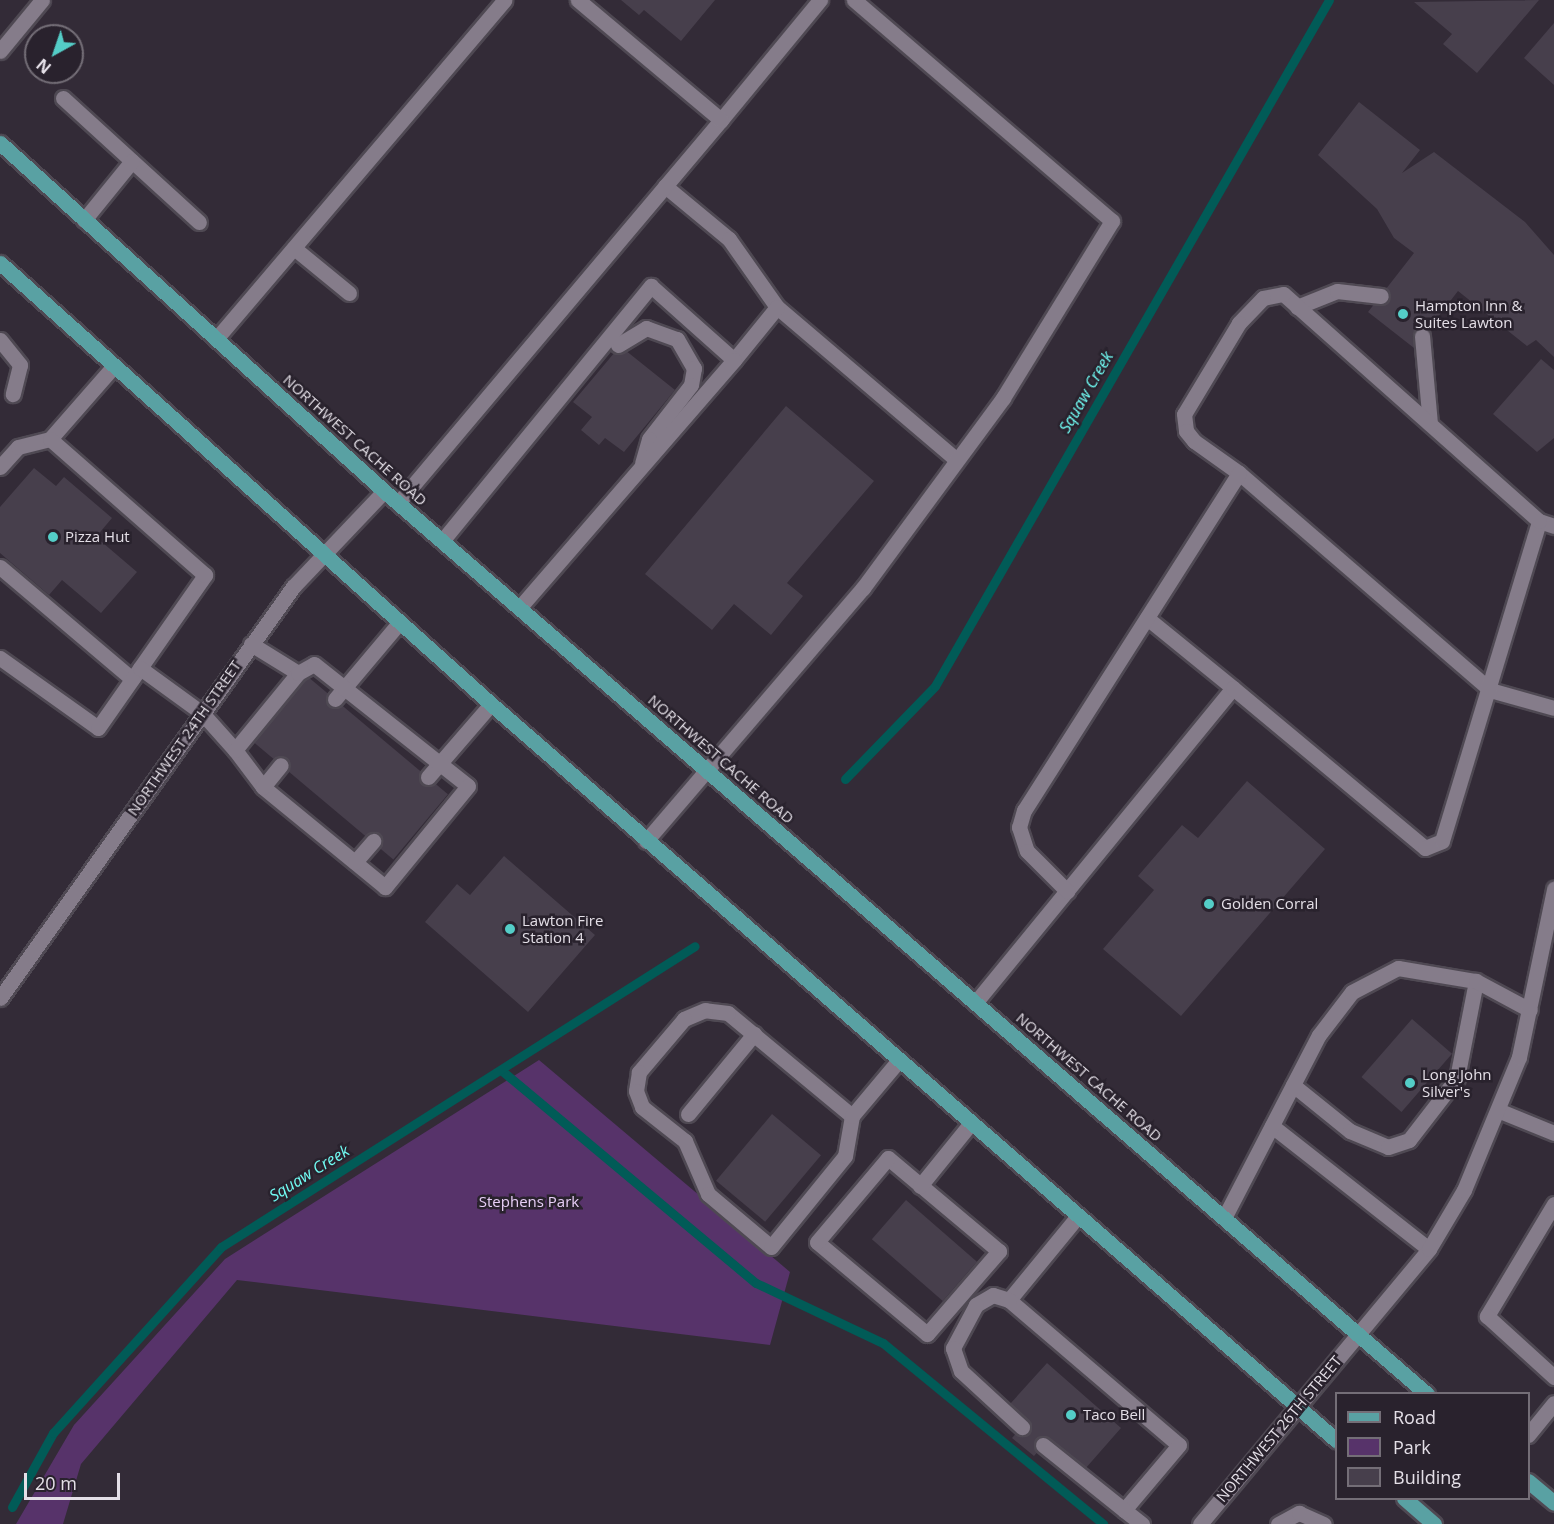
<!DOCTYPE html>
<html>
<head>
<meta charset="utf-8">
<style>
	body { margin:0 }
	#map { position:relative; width:1554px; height:1524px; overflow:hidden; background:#332b37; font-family:"Open Sans",sans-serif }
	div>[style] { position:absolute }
	.green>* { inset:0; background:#57336a }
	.stream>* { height:9px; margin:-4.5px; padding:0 4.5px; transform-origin:4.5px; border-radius:4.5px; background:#015b57 }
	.building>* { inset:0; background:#473f4c; transform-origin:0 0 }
	.roads { filter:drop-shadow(2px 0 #4f4953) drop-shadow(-2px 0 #4f4953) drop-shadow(0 2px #4f4953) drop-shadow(0 -2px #4f4953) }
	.lane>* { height:15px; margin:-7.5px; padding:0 7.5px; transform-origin:7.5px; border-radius:7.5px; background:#857c8a }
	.street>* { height:15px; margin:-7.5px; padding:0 7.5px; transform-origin:7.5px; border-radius:7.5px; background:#857c8a }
	.primary>* { height:15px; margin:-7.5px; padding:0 7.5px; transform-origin:7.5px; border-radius:7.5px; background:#59a1a3 }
	.dots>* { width:16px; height:16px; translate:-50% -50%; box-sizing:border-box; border:3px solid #29222d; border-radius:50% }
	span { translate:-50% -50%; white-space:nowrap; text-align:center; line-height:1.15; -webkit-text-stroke:5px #29222d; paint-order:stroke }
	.poi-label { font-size:15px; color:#e4dfe7 }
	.left { translate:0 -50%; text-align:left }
	.street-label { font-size:15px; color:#e4dfe7 }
	.park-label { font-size:15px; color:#e8cff7 }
	.water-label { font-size:16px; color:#72fdf5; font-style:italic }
	.legend { position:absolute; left:1335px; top:1392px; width:195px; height:108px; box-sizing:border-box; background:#29222d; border:2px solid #746e77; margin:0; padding:8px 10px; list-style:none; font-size:18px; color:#e4dfe7 }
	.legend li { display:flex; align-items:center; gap:12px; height:30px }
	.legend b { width:30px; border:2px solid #746e77 }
	.north { position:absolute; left:24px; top:24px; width:60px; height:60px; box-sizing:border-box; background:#29222d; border:2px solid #746e77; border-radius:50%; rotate:220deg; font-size:16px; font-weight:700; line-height:24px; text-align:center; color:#e4dfe7 }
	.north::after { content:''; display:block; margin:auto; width:21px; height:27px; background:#54cdc7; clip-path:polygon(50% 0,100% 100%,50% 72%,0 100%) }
	.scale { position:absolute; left:24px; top:1473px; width:96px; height:27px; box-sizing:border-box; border:3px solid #e4dfe7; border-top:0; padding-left:8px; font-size:18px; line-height:21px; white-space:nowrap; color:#e4dfe7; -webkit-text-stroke:4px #29222d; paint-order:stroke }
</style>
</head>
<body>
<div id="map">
	<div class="green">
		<i style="clip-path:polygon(539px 1060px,790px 1272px,770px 1345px,237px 1280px,81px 1464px,63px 1524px,16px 1524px,74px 1425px,225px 1259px)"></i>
	</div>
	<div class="stream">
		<i style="left:845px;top:779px;width:129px;rotate:-45.9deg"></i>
		<i style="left:935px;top:686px;width:791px;rotate:-60.13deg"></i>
		<i style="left:501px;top:1070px;width:332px;rotate:39.9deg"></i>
		<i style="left:756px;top:1283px;width:140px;rotate:25.3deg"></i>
		<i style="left:883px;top:1343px;width:285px;rotate:39.4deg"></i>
		<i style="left:12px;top:1507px;width:85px;rotate:-61deg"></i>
		<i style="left:53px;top:1433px;width:251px;rotate:-47.9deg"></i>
		<i style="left:221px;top:1247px;width:561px;rotate:-32.42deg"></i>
	</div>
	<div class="building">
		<i style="clip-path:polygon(621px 0,715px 0,681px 41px,644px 10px,639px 15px)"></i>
		<i style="clip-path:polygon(1539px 0,1477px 73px,1443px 44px,1452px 34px,1414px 2px)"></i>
		<i style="clip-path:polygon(1554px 23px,1554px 85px,1524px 58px)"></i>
		<i style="clip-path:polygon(1359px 102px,1420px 150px,1402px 173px,1434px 152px,1525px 222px,1554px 255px,1554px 357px,1536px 340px,1527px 346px,1458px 291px,1414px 348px,1368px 312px,1414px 253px,1394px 238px,1377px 209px,1318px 155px)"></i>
		<i style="clip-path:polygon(620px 346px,675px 390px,624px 452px,605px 438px,599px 445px,581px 430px,592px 417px,573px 402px)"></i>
		<i style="clip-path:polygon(1541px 359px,1554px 370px,1554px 438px,1537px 452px,1493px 414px)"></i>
		<i style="clip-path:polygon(786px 406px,874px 481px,787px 583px,803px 596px,771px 635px,734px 604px,712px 630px,645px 574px)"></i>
		<i style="clip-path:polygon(34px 468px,56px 486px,64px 477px,112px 518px,96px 537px,137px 572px,101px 613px,62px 580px,49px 595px,0 553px,0 507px)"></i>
		<i style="left:307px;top:676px;width:184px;height:85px;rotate:40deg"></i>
		<i style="clip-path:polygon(1247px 781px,1325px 849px,1181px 1016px,1103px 949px,1154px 890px,1138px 876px,1182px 825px,1198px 838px)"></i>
		<i style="clip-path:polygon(504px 856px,595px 935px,528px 1012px,425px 922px,457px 884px,470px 895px)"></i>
		<i style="left:1412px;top:1019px;width:53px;height:77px;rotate:41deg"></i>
		<i style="left:772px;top:1114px;width:64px;height:87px;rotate:40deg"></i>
		<i style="left:906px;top:1200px;width:94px;height:52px;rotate:41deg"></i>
		<i style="clip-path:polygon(1047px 1363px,1121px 1428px,1085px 1469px,1050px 1438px,1034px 1456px,1012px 1438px,1028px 1420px,1010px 1404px)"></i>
	</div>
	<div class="roads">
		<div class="lane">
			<i style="left:63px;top:98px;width:184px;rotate:42.4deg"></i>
			<i style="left:721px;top:120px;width:156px;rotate:-50.5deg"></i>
			<i style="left:665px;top:186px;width:83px;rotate:39.6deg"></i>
			<i style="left:729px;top:239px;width:83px;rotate:54.8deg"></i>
			<i style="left:777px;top:307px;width:236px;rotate:40.4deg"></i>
			<i style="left:84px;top:220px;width:76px;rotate:-50.9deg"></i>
			<i style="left:294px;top:248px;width:71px;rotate:39.3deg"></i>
			<i style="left:1297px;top:307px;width:43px;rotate:-21.8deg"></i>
			<i style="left:1337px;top:291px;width:44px;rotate:6.5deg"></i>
			<i style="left:1422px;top:336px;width:88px;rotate:84.8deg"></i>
			<i style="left:216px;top:339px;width:445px;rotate:-49.6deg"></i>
			<i style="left:0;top:340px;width:32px;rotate:51deg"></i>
			<i style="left:20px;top:365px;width:30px;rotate:104deg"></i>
			<i style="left:618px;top:345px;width:33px;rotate:-31deg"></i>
			<i style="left:646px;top:328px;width:33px;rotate:20deg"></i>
			<i style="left:677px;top:339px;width:34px;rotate:60deg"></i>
			<i style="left:694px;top:368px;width:17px;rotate:100deg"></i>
			<i style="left:691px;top:385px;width:68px;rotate:127.9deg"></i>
			<i style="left:649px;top:439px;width:25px;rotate:106deg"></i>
			<i style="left:734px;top:360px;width:68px;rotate:-50.9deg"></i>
			<i style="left:0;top:467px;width:27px;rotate:-48deg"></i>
			<i style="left:18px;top:447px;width:33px;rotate:-14deg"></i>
			<i style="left:50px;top:439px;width:97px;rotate:-48.8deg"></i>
			<i style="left:1239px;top:473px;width:332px;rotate:40.8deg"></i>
			<i style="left:1490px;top:690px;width:66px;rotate:15.7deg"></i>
			<i style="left:398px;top:503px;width:501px;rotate:-49.86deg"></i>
			<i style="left:721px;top:120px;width:187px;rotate:-140deg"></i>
			<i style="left:1539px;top:521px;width:16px;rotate:18deg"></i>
			<i style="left:442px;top:541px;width:330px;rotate:-50.7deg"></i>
			<i style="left:651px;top:286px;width:111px;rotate:41.7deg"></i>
			<i style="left:734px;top:360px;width:328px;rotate:130.9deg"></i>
			<i style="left:0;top:567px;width:173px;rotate:40.3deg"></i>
			<i style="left:1147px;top:618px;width:111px;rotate:39.1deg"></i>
			<i style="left:251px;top:644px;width:55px;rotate:31.7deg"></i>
			<i style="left:0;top:658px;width:120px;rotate:35.5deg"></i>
			<i style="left:98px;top:728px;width:187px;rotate:-55deg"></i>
			<i style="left:205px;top:575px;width:206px;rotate:-138.7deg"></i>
			<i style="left:140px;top:668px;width:77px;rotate:36deg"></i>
			<i style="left:202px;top:713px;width:50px;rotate:48.3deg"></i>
			<i style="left:335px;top:699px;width:99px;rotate:-49.9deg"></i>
			<i style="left:428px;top:777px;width:96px;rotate:-49.2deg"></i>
			<i style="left:263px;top:787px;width:46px;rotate:-127.1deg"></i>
			<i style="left:235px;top:750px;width:99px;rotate:-50.7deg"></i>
			<i style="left:298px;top:673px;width:18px;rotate:-29deg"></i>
			<i style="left:314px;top:664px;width:196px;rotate:38.4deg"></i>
			<i style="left:468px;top:786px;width:131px;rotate:129.4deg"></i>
			<i style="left:385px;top:887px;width:158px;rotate:-140.7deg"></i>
			<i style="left:263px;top:787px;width:28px;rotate:-51deg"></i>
			<i style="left:646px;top:841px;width:333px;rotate:-49.4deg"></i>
			<i style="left:863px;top:588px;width:236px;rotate:-53.6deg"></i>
			<i style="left:1003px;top:398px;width:208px;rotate:-58.4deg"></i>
			<i style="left:1112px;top:221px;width:340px;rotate:-139.4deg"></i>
			<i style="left:355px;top:862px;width:28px;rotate:-49deg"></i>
			<i style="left:975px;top:1003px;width:407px;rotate:-50.7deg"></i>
			<i style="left:1233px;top:688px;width:250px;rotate:39.8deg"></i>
			<i style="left:1425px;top:848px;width:18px;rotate:-22deg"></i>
			<i style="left:1442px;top:841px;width:334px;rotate:-73.1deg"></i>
			<i style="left:1539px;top:521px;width:342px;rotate:-138.4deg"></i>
			<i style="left:1283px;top:294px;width:20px;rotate:169deg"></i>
			<i style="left:1263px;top:298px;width:35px;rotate:134deg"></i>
			<i style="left:1239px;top:323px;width:106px;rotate:121.1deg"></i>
			<i style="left:1184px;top:414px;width:17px;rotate:83deg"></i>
			<i style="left:1186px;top:431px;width:13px;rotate:51deg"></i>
			<i style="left:1194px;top:441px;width:55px;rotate:35.4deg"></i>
			<i style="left:1239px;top:473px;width:400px;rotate:122.5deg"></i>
			<i style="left:1024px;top:810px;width:18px;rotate:106deg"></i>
			<i style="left:1019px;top:827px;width:25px;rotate:72deg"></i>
			<i style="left:1027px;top:851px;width:57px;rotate:45deg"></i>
			<i style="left:1293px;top:1085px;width:73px;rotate:38.9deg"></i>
			<i style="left:1350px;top:1131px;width:41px;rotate:22.8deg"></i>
			<i style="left:1388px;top:1147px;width:22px;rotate:-18deg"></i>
			<i style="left:1409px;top:1140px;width:78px;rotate:-52.3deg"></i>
			<i style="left:1457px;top:1078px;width:99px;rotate:-78.9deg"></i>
			<i style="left:1500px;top:1111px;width:58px;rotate:22.2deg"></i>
			<i style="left:688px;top:1114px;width:104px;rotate:-50.5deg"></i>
			<i style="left:852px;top:1116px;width:161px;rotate:-140.3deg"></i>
			<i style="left:728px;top:1013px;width:23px;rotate:-173deg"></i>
			<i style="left:705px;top:1010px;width:23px;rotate:157deg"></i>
			<i style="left:684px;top:1019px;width:70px;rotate:130.3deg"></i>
			<i style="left:639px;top:1072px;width:19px;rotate:99deg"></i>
			<i style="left:636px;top:1091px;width:17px;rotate:69deg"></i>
			<i style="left:642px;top:1107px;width:55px;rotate:38.3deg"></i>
			<i style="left:685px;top:1141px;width:58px;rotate:66.5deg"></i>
			<i style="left:708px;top:1194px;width:82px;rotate:40.1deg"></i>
			<i style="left:771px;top:1247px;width:117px;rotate:-50.9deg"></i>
			<i style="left:845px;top:1156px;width:41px;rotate:-80.1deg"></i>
			<i style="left:852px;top:1116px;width:73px;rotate:-50deg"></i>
			<i style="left:1272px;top:1126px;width:199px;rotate:38.1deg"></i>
			<i style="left:888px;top:1158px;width:145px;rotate:40deg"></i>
			<i style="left:999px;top:1251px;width:110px;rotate:130.9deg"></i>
			<i style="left:927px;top:1334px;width:143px;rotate:-140.1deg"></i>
			<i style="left:817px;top:1242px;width:110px;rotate:-49.8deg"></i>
			<i style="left:920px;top:1186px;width:81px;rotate:-51deg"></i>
			<i style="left:1554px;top:1204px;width:131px;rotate:120.9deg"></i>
			<i style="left:1487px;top:1316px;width:91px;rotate:42.3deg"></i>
			<i style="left:1078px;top:1216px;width:109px;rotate:129.4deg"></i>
			<i style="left:1009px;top:1300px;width:223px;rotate:40.5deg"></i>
			<i style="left:1179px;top:1445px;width:85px;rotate:130.2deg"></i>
			<i style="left:1124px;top:1510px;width:23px;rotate:38deg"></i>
			<i style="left:1224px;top:1218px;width:206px;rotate:-62.6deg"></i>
			<i style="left:1319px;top:1035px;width:54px;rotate:-52.5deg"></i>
			<i style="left:1352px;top:992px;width:52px;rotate:-27.6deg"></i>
			<i style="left:1398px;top:968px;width:79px;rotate:9.5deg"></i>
			<i style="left:1476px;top:981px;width:61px;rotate:28.2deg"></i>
			<i style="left:1009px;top:1300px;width:17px;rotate:-163deg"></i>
			<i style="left:993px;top:1295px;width:20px;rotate:150deg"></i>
			<i style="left:976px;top:1305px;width:49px;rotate:118.1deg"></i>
			<i style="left:953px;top:1348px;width:24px;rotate:71deg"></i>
			<i style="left:961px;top:1371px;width:83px;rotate:42.6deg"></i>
			<i style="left:1528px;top:1435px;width:41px;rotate:-50.9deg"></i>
			<i style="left:1043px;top:1445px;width:104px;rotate:38.7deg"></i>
			<i style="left:1278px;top:1524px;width:24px;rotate:-28deg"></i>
			<i style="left:1299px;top:1513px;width:27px;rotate:24deg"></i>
		</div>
		<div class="street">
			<i style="left:0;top:51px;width:66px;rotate:-50.5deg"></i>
			<i style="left:0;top:998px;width:505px;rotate:-54.52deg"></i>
			<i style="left:293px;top:587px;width:132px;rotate:-46.5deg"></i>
			<i style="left:1200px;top:1524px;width:358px;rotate:-50.2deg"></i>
			<i style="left:1429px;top:1249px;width:69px;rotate:-59.3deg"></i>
			<i style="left:1464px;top:1190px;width:144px;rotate:-67.5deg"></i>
			<i style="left:1519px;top:1057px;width:172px;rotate:-78.2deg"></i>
		</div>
		<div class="primary">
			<i style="left:0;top:143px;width:518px;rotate:42.18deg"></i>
			<i style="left:384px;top:491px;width:1380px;rotate:40.89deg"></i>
			<i style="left:0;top:263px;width:660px;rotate:41.93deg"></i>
			<i style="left:491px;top:704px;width:1121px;rotate:41.06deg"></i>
			<i style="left:1528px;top:1481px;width:34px;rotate:40deg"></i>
			<i style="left:1404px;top:1498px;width:40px;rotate:41deg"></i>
		</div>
	</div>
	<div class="dots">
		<i style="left:1403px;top:314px;background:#54cdc7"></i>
		<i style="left:53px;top:537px;background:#54cdc7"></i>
		<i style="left:1209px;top:904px;background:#54cdc7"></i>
		<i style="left:510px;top:929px;background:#54cdc7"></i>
		<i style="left:1410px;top:1083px;background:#54cdc7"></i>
		<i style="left:1071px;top:1415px;background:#54cdc7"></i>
	</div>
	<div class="poi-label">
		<span class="left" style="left:1415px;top:314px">Hampton Inn &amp;<br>Suites Lawton</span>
		<span class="left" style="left:65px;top:537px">Pizza Hut</span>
		<span class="left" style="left:1221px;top:904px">Golden Corral</span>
		<span class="left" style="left:522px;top:929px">Lawton Fire<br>Station 4</span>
		<span class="left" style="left:1422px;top:1083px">Long John<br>Silver's</span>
		<span class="left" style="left:1083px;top:1415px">Taco Bell</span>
	</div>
	<div class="street-label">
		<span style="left:355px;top:440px;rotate:42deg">NORTHWEST CACHE ROAD</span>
		<span style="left:184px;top:738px;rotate:-55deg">NORTHWEST 24TH STREET</span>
		<span style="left:721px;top:759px;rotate:41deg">NORTHWEST CACHE ROAD</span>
		<span style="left:1089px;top:1077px;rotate:41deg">NORTHWEST CACHE ROAD</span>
		<span style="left:1279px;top:1429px;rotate:-50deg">NORTHWEST 26TH STREET</span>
	</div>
	<div class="park-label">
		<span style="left:529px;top:1202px">Stephens Park</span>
	</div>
	<div class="water-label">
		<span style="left:1086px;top:392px;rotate:-60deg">Squaw Creek</span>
		<span style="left:309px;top:1173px;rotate:-32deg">Squaw Creek</span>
	</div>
	<ul class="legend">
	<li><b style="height:8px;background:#59a1a3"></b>Road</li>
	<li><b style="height:16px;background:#57336a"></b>Park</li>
	<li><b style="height:16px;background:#473f4c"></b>Building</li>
	</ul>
	<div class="north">N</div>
	<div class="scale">20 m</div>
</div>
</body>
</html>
